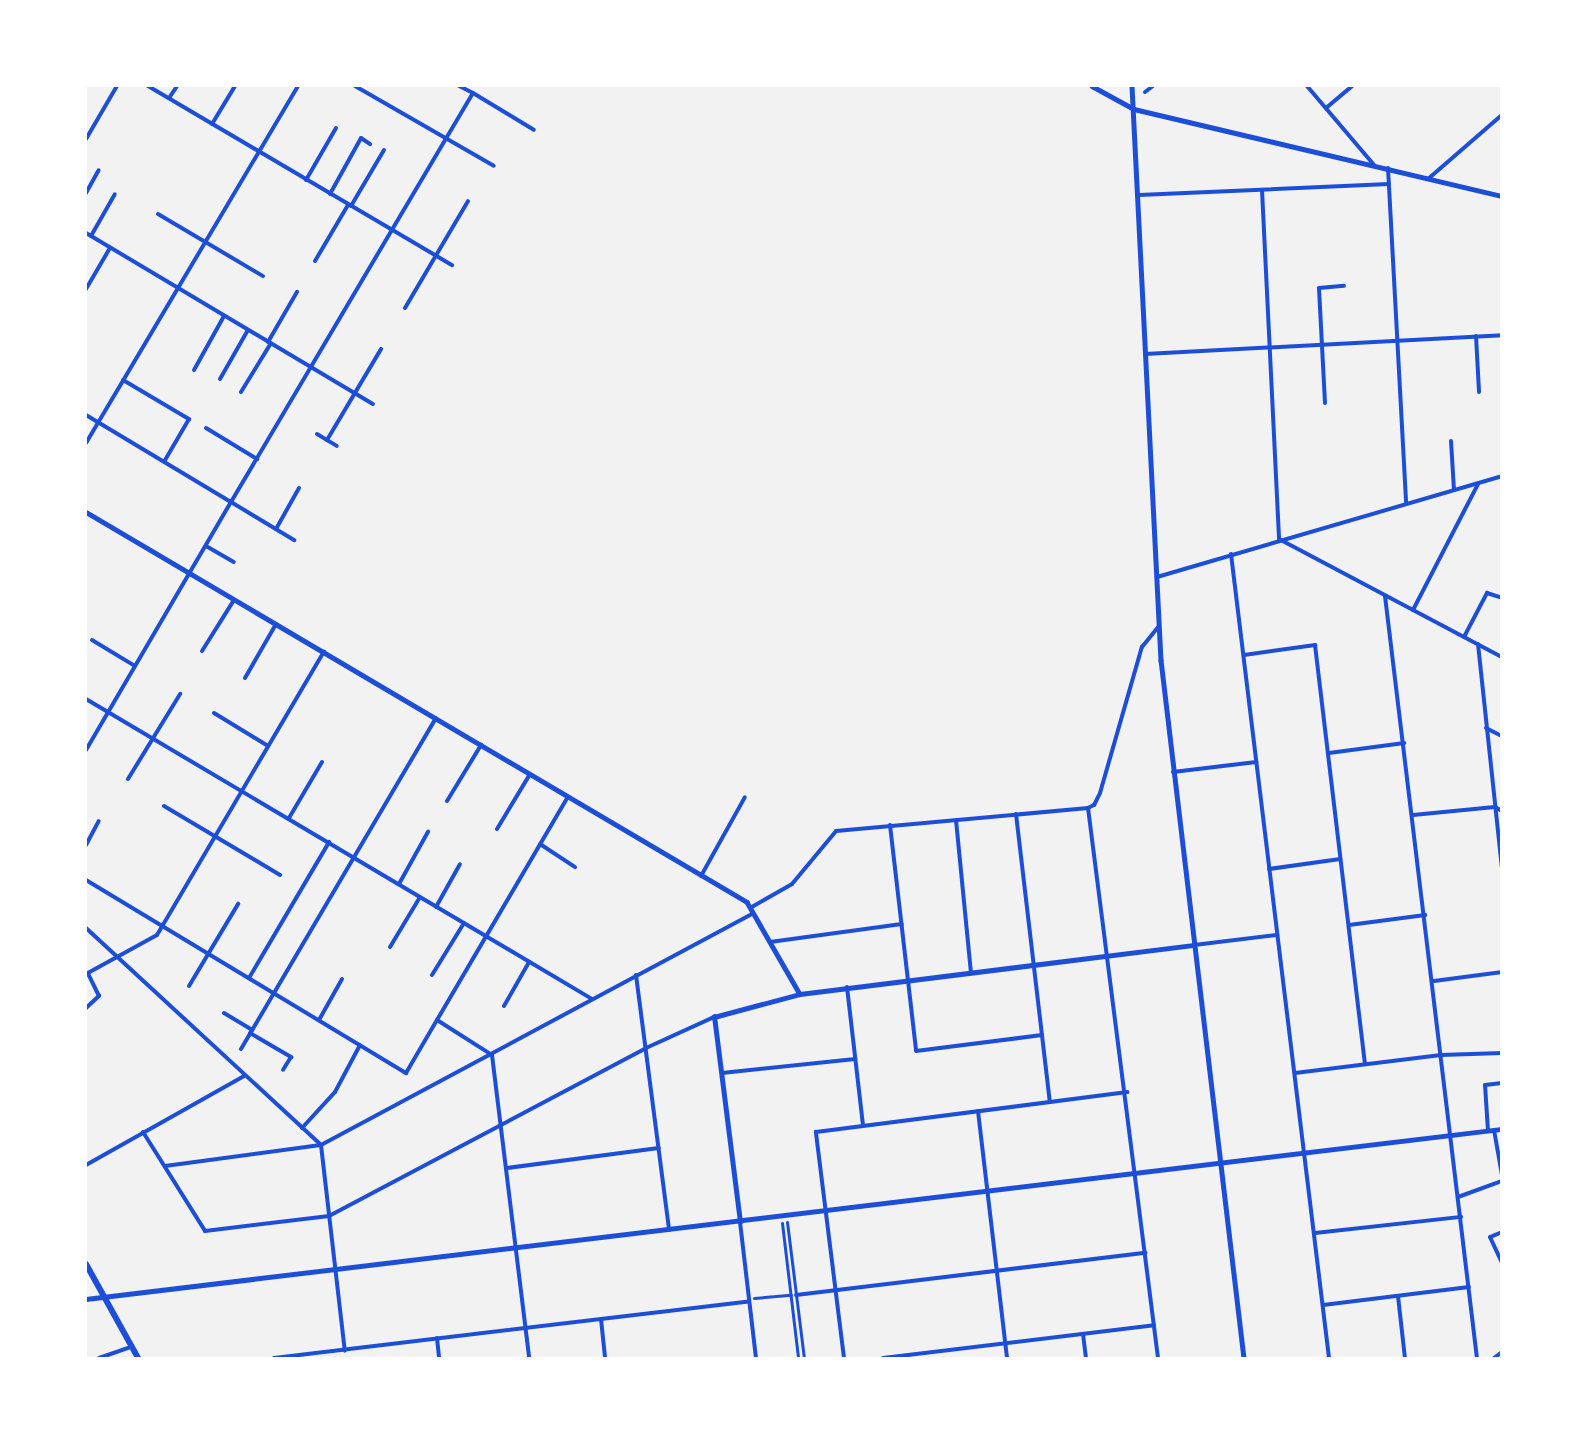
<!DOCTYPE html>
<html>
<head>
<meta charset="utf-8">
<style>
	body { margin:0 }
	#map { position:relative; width:1587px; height:1444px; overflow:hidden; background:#f2f2f2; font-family:"Work Sans",sans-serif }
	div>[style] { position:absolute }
	.pedestrian>* { height:3px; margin:-1.5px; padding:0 1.5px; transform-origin:1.5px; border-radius:1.5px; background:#1d4ed8 }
	.minor>* { height:4px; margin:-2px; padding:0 2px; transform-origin:2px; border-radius:2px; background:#1d4ed8 }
	.tertiary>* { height:4.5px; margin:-2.25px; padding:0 2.25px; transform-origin:2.25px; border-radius:2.25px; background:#1d4ed8 }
	.primary>* { height:6px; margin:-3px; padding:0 3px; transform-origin:3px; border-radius:3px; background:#1d4ed8 }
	span { translate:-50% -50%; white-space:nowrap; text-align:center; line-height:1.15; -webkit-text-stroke:4.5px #fff; paint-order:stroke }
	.frame { position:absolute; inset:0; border:87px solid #fff; pointer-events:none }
</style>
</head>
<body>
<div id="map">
	<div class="pedestrian">
		<i style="left:787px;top:1222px;width:137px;rotate:82.9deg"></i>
		<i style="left:782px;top:1223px;width:136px;rotate:83.2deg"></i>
		<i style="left:754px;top:1298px;width:37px;rotate:-5deg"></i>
	</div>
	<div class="minor">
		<i style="left:148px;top:86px;width:353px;rotate:30.5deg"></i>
		<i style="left:355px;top:86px;width:160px;rotate:29.9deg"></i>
		<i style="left:1307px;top:86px;width:104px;rotate:49.7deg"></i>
		<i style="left:1145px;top:92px;width:10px;rotate:-37deg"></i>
		<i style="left:473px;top:93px;width:71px;rotate:31.2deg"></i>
		<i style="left:169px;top:98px;width:14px;rotate:-56deg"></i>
		<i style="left:1326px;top:108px;width:34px;rotate:-40deg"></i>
		<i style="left:212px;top:124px;width:44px;rotate:-58.8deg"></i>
		<i style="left:86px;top:139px;width:61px;rotate:-59.7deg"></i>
		<i style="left:1388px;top:168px;width:335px;rotate:86.9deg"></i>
		<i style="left:1428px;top:179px;width:98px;rotate:-40.9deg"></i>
		<i style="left:306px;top:180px;width:60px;rotate:-60deg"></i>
		<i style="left:1262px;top:190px;width:349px;rotate:87.2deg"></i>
		<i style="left:1279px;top:539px;width:252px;rotate:27.9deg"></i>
		<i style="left:86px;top:193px;width:26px;rotate:-61deg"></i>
		<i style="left:330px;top:194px;width:64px;rotate:-61deg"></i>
		<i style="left:361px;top:138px;width:11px;rotate:34deg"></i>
		<i style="left:1139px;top:195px;width:250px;rotate:-2.5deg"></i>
		<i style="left:351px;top:206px;width:65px;rotate:-59.5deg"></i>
		<i style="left:158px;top:214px;width:122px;rotate:30.6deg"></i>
		<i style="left:86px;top:233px;width:334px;rotate:30.8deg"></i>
		<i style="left:91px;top:236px;width:48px;rotate:-60.3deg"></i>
		<i style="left:315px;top:261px;width:65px;rotate:-59.5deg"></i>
		<i style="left:86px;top:289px;width:48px;rotate:-59.7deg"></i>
		<i style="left:405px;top:308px;width:124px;rotate:-59.5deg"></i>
		<i style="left:1476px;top:336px;width:56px;rotate:86.9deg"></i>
		<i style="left:268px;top:342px;width:58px;rotate:-59.9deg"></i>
		<i style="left:1145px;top:354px;width:358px;rotate:-3deg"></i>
		<i style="left:194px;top:370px;width:62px;rotate:-60.9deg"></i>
		<i style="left:220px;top:379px;width:56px;rotate:-60.3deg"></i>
		<i style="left:123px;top:380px;width:77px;rotate:30.6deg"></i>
		<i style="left:189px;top:419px;width:48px;rotate:120.3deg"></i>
		<i style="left:241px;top:392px;width:57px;rotate:-58.5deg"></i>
		<i style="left:1325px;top:403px;width:115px;rotate:-93deg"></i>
		<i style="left:1319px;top:288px;width:25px;rotate:-5deg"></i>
		<i style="left:86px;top:415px;width:169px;rotate:31deg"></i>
		<i style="left:231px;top:502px;width:475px;rotate:-59.4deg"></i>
		<i style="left:473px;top:93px;width:16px;rotate:-153deg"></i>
		<i style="left:206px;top:428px;width:60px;rotate:31.3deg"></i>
		<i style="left:317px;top:434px;width:23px;rotate:31deg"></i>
		<i style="left:327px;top:440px;width:106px;rotate:-59.3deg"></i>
		<i style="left:1451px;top:441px;width:49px;rotate:86.5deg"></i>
		<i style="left:86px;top:443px;width:415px;rotate:-59.3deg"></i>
		<i style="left:276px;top:529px;width:47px;rotate:-60.7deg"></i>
		<i style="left:206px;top:546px;width:32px;rotate:30deg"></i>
		<i style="left:1231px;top:554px;width:810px;rotate:83.05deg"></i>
		<i style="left:1157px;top:577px;width:359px;rotate:-16.3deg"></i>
		<i style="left:1385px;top:596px;width:768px;rotate:83.12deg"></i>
		<i style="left:1413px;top:610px;width:142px;rotate:-62.7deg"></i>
		<i style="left:1464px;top:637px;width:50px;rotate:-62.4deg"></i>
		<i style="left:1487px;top:593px;width:16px;rotate:18deg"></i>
		<i style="left:92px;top:640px;width:50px;rotate:31.2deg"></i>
		<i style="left:1478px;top:644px;width:227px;rotate:83.9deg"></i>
		<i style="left:202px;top:651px;width:60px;rotate:-57.9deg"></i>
		<i style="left:1244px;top:655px;width:72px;rotate:-8deg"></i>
		<i style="left:1315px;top:645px;width:421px;rotate:83.2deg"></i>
		<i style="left:245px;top:678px;width:62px;rotate:-60.1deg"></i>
		<i style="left:86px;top:699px;width:588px;rotate:30.66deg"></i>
		<i style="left:214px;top:713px;width:63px;rotate:31.4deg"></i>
		<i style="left:1486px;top:728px;width:18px;rotate:27deg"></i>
		<i style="left:86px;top:750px;width:287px;rotate:-59.7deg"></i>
		<i style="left:231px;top:502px;width:74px;rotate:31.1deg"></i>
		<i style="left:1329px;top:753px;width:76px;rotate:-7.6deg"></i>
		<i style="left:1173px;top:772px;width:84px;rotate:-6.9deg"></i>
		<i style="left:128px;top:779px;width:100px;rotate:-58.5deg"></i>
		<i style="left:447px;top:801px;width:66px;rotate:-58.7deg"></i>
		<i style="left:164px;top:806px;width:135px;rotate:30.7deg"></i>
		<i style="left:1016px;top:814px;width:290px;rotate:83.3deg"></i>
		<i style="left:1413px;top:815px;width:82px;rotate:-5.6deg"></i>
		<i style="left:1495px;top:807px;width:8px;rotate:30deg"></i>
		<i style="left:289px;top:818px;width:65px;rotate:-59.5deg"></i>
		<i style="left:956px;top:820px;width:153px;rotate:84.4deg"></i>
		<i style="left:890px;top:825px;width:227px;rotate:83.4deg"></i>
		<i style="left:916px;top:1051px;width:127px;rotate:-7.2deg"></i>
		<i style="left:497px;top:829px;width:64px;rotate:-59deg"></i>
		<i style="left:540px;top:844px;width:42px;rotate:33.3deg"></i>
		<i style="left:86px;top:845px;width:27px;rotate:-62deg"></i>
		<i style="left:1269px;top:869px;width:72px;rotate:-8deg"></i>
		<i style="left:701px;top:876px;width:90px;rotate:-60.9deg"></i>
		<i style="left:86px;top:880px;width:374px;rotate:31.1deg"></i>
		<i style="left:406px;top:1073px;width:61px;rotate:-59.7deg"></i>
		<i style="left:437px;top:1020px;width:65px;rotate:32.5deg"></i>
		<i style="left:492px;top:1055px;width:305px;rotate:83deg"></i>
		<i style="left:399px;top:884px;width:60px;rotate:-60.9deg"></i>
		<i style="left:436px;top:907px;width:49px;rotate:-60.8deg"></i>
		<i style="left:750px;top:908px;width:48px;rotate:-29.7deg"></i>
		<i style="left:792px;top:884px;width:69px;rotate:-50.3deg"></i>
		<i style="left:836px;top:831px;width:253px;rotate:-5.2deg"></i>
		<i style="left:1349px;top:925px;width:77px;rotate:-7.5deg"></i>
		<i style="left:86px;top:928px;width:320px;rotate:42.7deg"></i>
		<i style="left:321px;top:1145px;width:207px;rotate:83.4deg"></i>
		<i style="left:770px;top:942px;width:133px;rotate:-7.8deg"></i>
		<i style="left:1194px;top:945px;width:84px;rotate:-6.9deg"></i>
		<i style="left:390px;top:947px;width:58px;rotate:-59deg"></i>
		<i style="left:86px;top:974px;width:81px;rotate:-28.8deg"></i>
		<i style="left:157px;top:935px;width:329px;rotate:-59.5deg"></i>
		<i style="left:432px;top:975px;width:61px;rotate:-58.4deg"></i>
		<i style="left:636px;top:975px;width:257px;rotate:82.6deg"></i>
		<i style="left:249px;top:978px;width:158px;rotate:-59.5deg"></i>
		<i style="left:1434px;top:981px;width:69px;rotate:-7.5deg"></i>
		<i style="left:189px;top:986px;width:96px;rotate:-59.1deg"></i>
		<i style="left:847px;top:987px;width:139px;rotate:83.4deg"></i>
		<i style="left:504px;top:1006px;width:51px;rotate:-60.4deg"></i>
		<i style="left:86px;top:1008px;width:18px;rotate:-43deg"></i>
		<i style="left:99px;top:996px;width:25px;rotate:-116deg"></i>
		<i style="left:224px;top:1013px;width:33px;rotate:31deg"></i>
		<i style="left:319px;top:1020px;width:47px;rotate:-60.7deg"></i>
		<i style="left:437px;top:1020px;width:259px;rotate:-59.6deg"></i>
		<i style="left:250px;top:1033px;width:48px;rotate:30.3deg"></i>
		<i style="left:291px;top:1057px;width:15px;rotate:122deg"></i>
		<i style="left:241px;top:1049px;width:384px;rotate:-59.5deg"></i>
		<i style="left:722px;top:1073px;width:134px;rotate:-6deg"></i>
		<i style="left:1295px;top:1073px;width:147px;rotate:-7deg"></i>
		<i style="left:1441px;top:1055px;width:61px;rotate:-1.9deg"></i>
		<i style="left:978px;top:1111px;width:249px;rotate:83.3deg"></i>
		<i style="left:302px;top:1128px;width:49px;rotate:-47.5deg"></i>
		<i style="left:335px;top:1092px;width:53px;rotate:-62deg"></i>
		<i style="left:1494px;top:1130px;width:46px;rotate:79.9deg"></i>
		<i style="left:1488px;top:1131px;width:46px;rotate:-93.7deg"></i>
		<i style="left:1485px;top:1085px;width:17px;rotate:-7deg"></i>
		<i style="left:143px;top:1132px;width:117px;rotate:57.9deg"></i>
		<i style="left:205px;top:1231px;width:125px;rotate:-6.9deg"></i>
		<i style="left:329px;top:1216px;width:359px;rotate:-27.9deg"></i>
		<i style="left:646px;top:1048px;width:75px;rotate:-24.5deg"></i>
		<i style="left:86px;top:1165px;width:181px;rotate:-29.4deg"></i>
		<i style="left:165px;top:1166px;width:157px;rotate:-7.7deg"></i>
		<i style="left:321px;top:1145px;width:490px;rotate:-28.2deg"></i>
		<i style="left:507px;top:1168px;width:153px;rotate:-7.5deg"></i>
		<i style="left:1458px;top:1197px;width:47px;rotate:-20deg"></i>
		<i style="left:740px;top:1222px;width:137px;rotate:83.3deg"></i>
		<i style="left:1502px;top:1232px;width:13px;rotate:157deg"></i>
		<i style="left:1490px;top:1237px;width:29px;rotate:65deg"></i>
		<i style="left:1315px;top:1233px;width:147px;rotate:-6.3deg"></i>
		<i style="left:796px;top:1295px;width:352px;rotate:-6.9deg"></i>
		<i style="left:1398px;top:1296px;width:62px;rotate:83.6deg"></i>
		<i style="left:1323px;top:1305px;width:147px;rotate:-7deg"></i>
		<i style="left:601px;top:1319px;width:39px;rotate:84deg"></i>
		<i style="left:1083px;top:1334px;width:24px;rotate:83deg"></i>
		<i style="left:437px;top:1338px;width:20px;rotate:84deg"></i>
		<i style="left:99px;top:1358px;width:34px;rotate:-19deg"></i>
		<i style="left:274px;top:1358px;width:478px;rotate:-6.8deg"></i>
		<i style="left:844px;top:1358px;width:228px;rotate:-97.1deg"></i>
		<i style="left:816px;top:1132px;width:314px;rotate:-7.3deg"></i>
		<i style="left:883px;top:1358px;width:273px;rotate:-6.9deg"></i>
		<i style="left:1158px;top:1358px;width:554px;rotate:-97.25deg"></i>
		<i style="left:1088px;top:808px;width:7px;rotate:-27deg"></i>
		<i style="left:1094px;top:805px;width:13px;rotate:-63deg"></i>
		<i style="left:1100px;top:793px;width:152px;rotate:-74deg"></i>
		<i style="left:1142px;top:647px;width:27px;rotate:-51deg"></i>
		<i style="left:1494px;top:1358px;width:10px;rotate:-37deg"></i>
	</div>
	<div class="tertiary">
		<i style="left:1092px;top:86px;width:48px;rotate:28.7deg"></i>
		<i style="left:1134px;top:109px;width:378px;rotate:13.3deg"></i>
		<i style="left:1132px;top:86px;width:575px;rotate:87.11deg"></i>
		<i style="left:1161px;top:660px;width:703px;rotate:83.22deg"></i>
		<i style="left:86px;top:512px;width:767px;rotate:30.54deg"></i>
		<i style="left:747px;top:902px;width:106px;rotate:60.1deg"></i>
		<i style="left:740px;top:1222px;width:207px;rotate:-97.2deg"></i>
		<i style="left:714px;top:1017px;width:89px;rotate:-15deg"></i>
		<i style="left:800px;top:994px;width:397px;rotate:-7.1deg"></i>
		<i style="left:86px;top:1299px;width:1426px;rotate:-6.85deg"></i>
	</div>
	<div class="primary">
		<i style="left:86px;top:1264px;width:107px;rotate:61deg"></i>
	</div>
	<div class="frame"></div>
</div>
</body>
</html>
